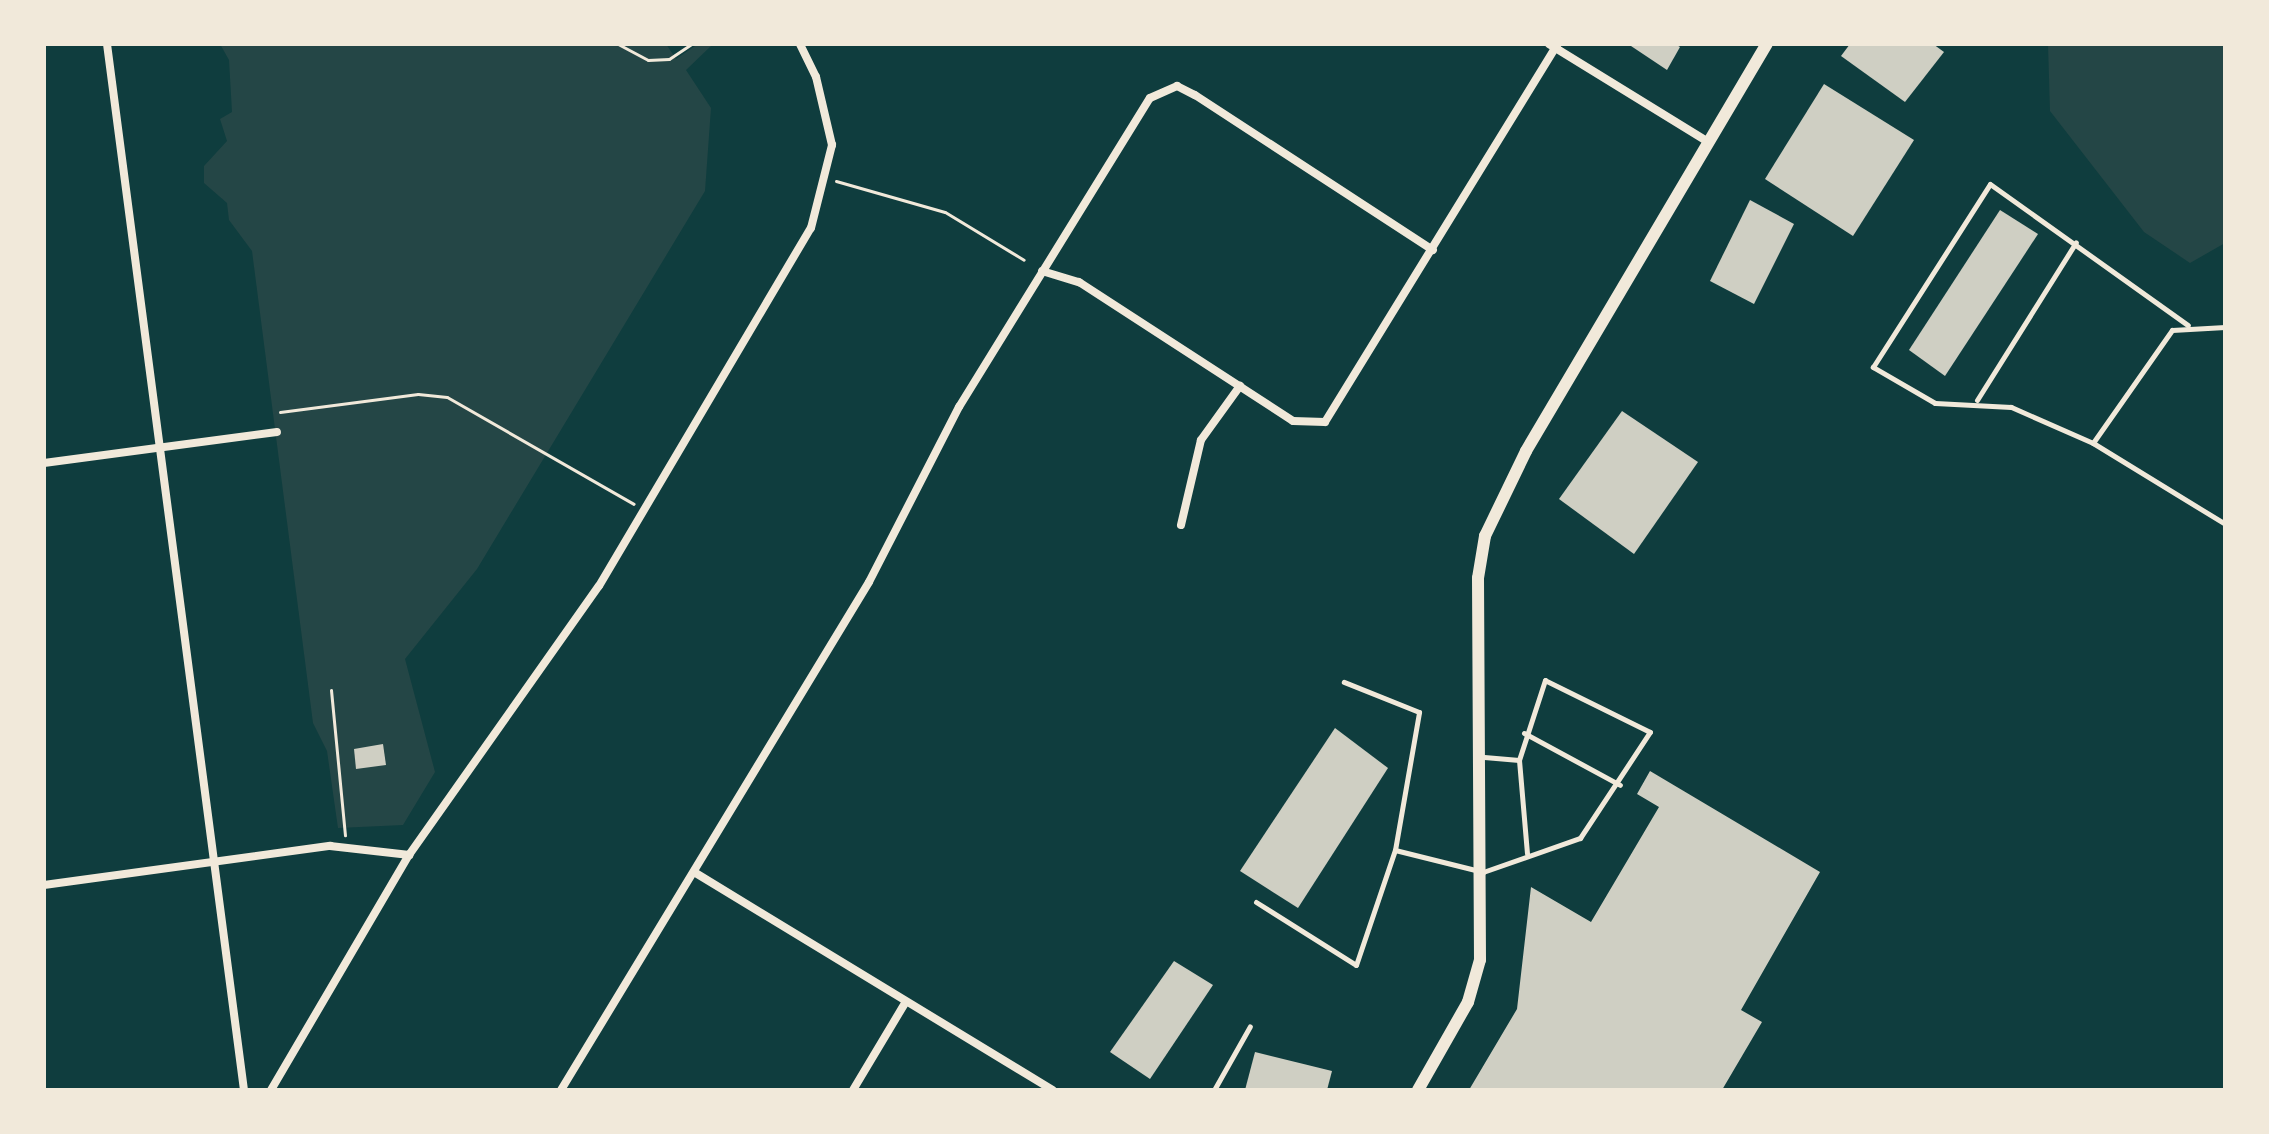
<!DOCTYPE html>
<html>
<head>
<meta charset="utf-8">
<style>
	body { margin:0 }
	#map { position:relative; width:2269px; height:1134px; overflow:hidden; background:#0f3d3e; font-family:Spectral,serif }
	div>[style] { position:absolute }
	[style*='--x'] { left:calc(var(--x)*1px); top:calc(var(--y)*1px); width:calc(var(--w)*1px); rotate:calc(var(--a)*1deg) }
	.green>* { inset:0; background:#244646 }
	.building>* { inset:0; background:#cfcfc3 }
	.path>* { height:3px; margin:-1.5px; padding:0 1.5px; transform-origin:1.5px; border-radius:1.5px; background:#f1e9da }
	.service>* { height:5px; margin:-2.5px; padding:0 2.5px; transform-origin:2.5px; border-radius:2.5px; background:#f1e9da }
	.minor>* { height:8px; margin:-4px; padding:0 4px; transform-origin:4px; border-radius:4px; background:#f1e9da }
	.tertiary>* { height:12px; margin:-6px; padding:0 6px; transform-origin:6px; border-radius:6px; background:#f1e9da }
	span { translate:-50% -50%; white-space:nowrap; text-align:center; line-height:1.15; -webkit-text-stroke:8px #f1e9da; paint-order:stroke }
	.frame { position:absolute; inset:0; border:46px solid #f1e9da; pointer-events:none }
</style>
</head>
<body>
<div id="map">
	<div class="green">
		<div style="clip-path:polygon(220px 44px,666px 44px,676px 59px,698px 44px,711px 46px,686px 70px,711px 108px,705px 191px,477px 569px,405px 659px,435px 772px,403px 825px,338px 828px,327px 751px,313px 723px,252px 251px,229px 220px,227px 203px,204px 183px,204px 166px,227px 141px,220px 119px,232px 112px,229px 60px)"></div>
		<div style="clip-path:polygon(2048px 44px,2225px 44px,2225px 243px,2190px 263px,2144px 232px,2050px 111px)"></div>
	</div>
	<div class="building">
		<div style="clip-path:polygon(1628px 44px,1675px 44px,1680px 47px,1667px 70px)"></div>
		<div style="clip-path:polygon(1850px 44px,1933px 44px,1944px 52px,1905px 102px,1841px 56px)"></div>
		<div style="clip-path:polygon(1824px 84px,1914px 140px,1853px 236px,1765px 179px)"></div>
		<div style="clip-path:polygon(1750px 200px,1794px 224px,1754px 304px,1710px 281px)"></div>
		<div style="clip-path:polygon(2000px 210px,2038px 234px,1945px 376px,1909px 350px)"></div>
		<div style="clip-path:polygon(1622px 411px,1698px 462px,1634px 554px,1559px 499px)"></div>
		<div style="clip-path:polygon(1335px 728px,1388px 768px,1298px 908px,1240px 871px)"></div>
		<div style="clip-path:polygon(383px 744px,386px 765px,356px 769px,354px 749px)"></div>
		<div style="clip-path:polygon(1650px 771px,1820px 872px,1741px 1010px,1762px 1022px,1722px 1090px,1469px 1090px,1517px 1009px,1531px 887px,1591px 922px,1659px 807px,1637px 794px)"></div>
		<div style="clip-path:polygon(1174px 961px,1213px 985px,1150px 1079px,1110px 1052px)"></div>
		<div style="clip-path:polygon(1255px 1052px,1332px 1071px,1327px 1090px,1245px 1090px)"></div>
	</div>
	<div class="path">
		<div style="--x:618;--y:44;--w:34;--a:28"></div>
		<div style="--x:648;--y:60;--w:21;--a:-3"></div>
		<div style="--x:669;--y:59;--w:27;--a:-34"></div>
		<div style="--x:836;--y:181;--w:113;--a:15.9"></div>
		<div style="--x:945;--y:212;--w:92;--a:31.3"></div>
		<div style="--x:280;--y:412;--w:139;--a:-7.4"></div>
		<div style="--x:418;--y:394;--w:29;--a:6"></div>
		<div style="--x:447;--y:397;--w:215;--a:29.8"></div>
		<div style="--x:331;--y:690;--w:146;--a:84.5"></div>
	</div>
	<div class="service">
		<div style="--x:2225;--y:327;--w:53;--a:176.8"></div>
		<div style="--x:2172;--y:330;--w:138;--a:125"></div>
		<div style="--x:2093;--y:443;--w:155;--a:31.5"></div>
		<div style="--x:1977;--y:400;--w:186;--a:-57.9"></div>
		<div style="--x:2093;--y:443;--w:90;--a:-156.3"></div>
		<div style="--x:2011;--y:407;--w:76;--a:-177"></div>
		<div style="--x:1935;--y:403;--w:72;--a:-149.9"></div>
		<div style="--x:1873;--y:367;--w:217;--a:-57.4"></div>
		<div style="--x:1990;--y:184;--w:243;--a:35.5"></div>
		<div style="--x:1524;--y:733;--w:109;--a:28.4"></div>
		<div style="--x:1519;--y:760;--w:94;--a:85.1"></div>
		<div style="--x:1395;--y:850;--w:91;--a:14"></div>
		<div style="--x:1483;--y:872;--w:103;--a:-19.3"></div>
		<div style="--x:1580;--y:838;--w:127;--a:-56.6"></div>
		<div style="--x:1650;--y:732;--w:117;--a:-153.7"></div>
		<div style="--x:1545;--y:680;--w:84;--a:108"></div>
		<div style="--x:1519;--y:760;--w:38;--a:-175"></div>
		<div style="--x:1256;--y:902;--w:118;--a:32.2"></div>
		<div style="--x:1356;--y:965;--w:121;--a:-71.3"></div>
		<div style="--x:1395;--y:850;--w:140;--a:-80.1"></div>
		<div style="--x:1419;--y:712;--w:81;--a:-158.2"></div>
		<div style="--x:1214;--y:1090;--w:73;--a:-60.6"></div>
	</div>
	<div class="minor">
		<div style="--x:107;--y:44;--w:1055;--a:82.54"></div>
		<div style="--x:1549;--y:44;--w:187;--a:31.6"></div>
		<div style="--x:1042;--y:271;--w:39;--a:17"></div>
		<div style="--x:1079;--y:282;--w:255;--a:33"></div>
		<div style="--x:1293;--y:421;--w:32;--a:2"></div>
		<div style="--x:1325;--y:422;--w:444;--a:-58.4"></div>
		<div style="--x:44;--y:463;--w:235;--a:-7.6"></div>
		<div style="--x:1181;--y:525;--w:87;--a:-76.8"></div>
		<div style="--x:1201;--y:440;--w:67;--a:-54.2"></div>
		<div style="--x:694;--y:872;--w:420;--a:31.3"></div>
		<div style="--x:44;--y:885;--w:289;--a:-7.8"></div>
		<div style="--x:330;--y:846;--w:80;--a:6.5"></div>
		<div style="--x:271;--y:1090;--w:273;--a:-59.6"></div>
		<div style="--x:409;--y:855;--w:329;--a:-54.8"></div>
		<div style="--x:599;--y:586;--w:416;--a:-59.4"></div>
		<div style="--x:811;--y:228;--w:86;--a:-75.8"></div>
		<div style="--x:832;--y:145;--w:70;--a:-103.2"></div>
		<div style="--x:816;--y:77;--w:37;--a:-116"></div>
		<div style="--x:561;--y:1090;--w:594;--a:-58.77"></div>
		<div style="--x:869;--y:582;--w:197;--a:-62.8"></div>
		<div style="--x:959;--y:407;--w:363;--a:-58.3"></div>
		<div style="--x:1150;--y:98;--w:30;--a:-24"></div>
		<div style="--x:1177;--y:86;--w:20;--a:27"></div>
		<div style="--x:1195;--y:95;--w:284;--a:33.1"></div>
		<div style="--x:853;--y:1090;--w:101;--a:-59.1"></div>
	</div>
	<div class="tertiary">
		<div style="--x:1418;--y:1090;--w:101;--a:-60.4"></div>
		<div style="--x:1468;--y:1002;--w:44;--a:-74.1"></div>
		<div style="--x:1480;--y:960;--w:382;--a:-90.3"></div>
		<div style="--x:1478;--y:578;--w:43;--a:-80.5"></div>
		<div style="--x:1485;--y:536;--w:94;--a:-64.2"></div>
		<div style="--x:1526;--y:451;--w:473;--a:-59.4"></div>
	</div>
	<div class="frame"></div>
</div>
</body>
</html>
